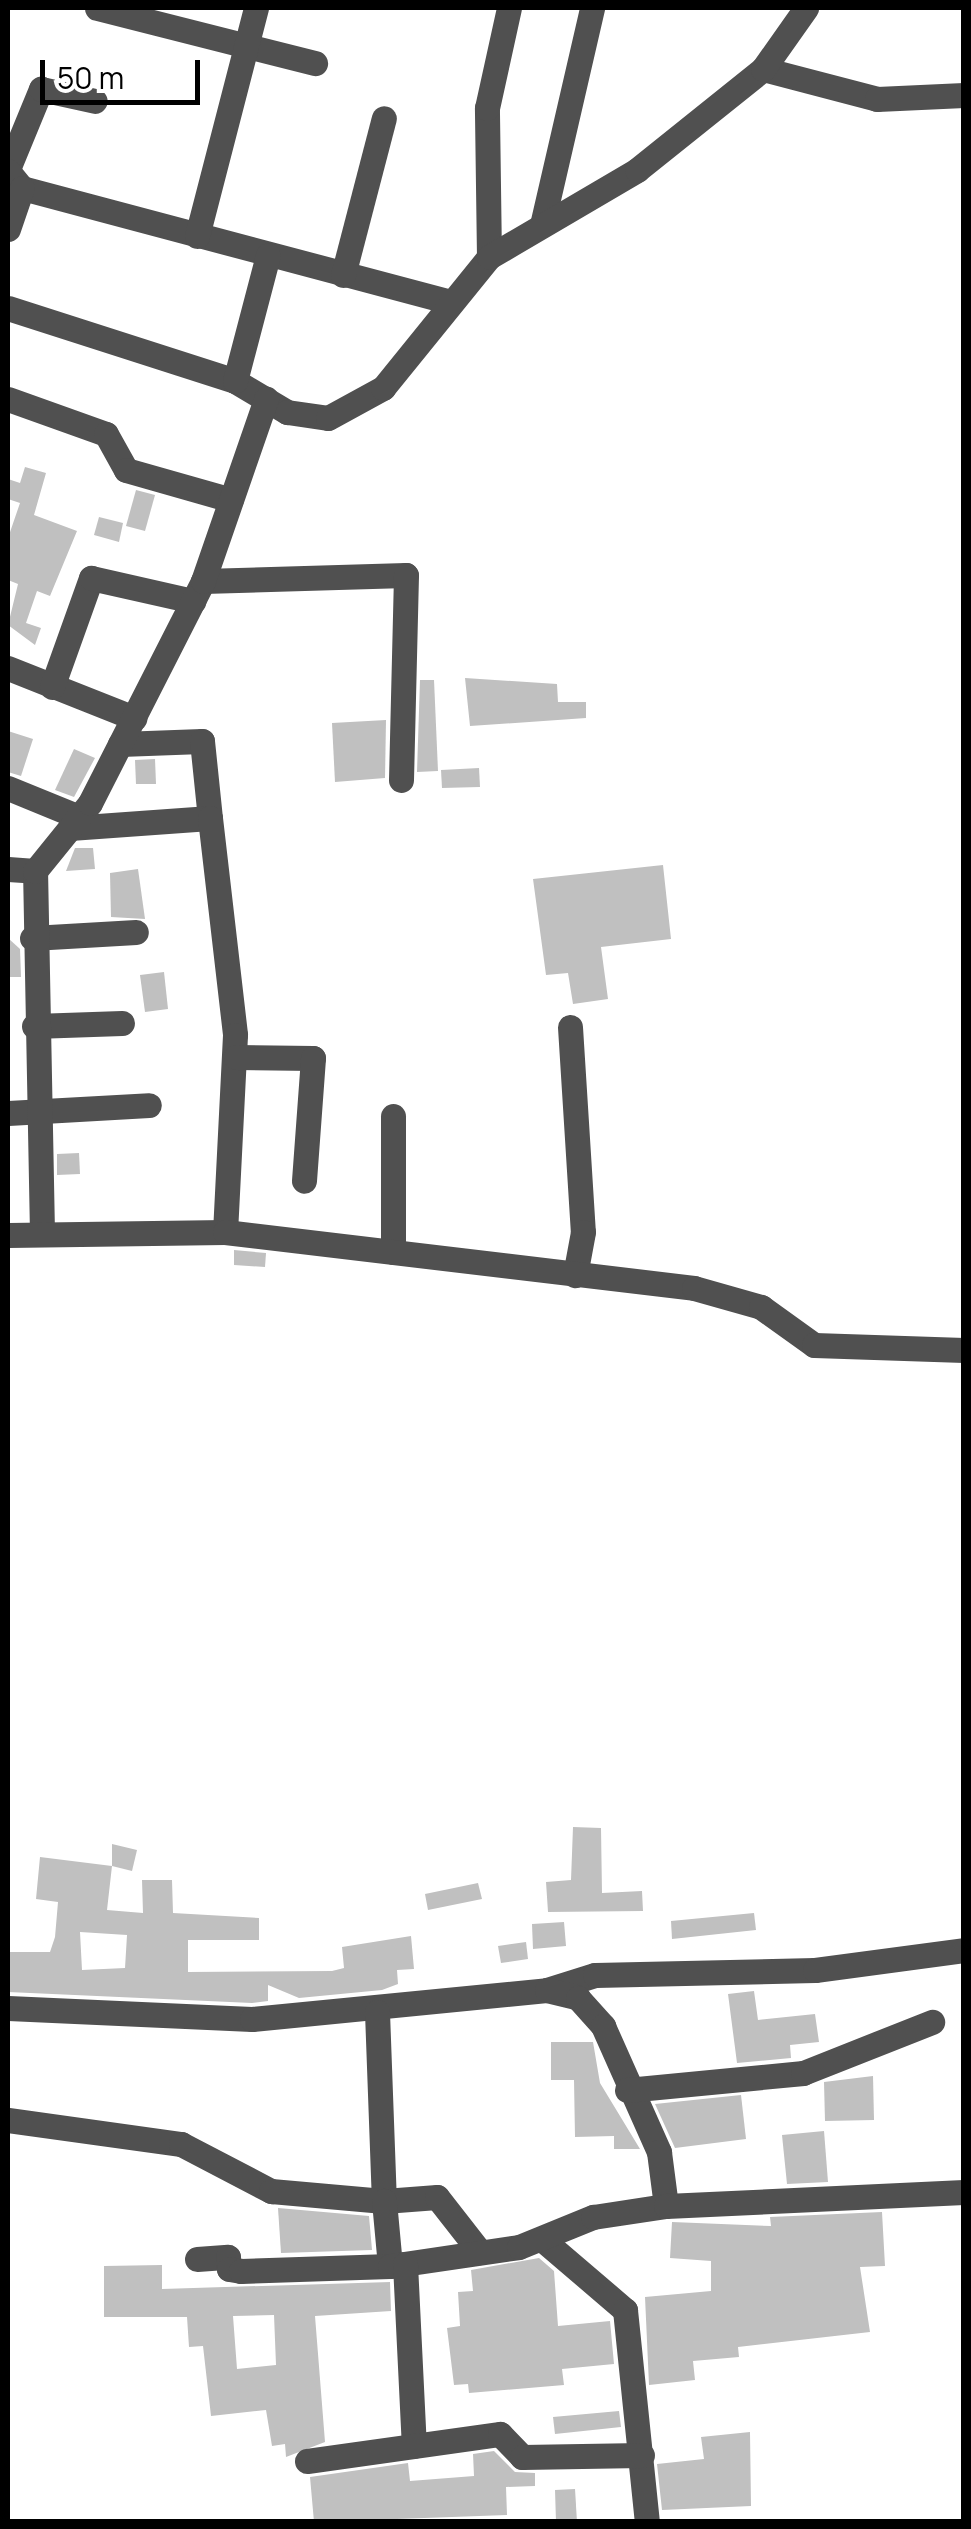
<!DOCTYPE html>
<html>
<head>
<meta charset="utf-8">
<style>
	body { margin:0 }
	#map { position:relative; width:971px; height:2529px; overflow:hidden; background:#fff; font-family:Manrope,sans-serif }
	div>[style] { position:absolute }
	[style*='--x'] { left:calc(var(--x)*1px); top:calc(var(--y)*1px); width:calc(var(--w)*1px); rotate:calc(var(--a)*1deg) }
	.building>* { inset:0; background:#c0c0c0 }
	.minor>* { height:25px; margin:-12.5px; padding:0 12.5px; transform-origin:12.5px; border-radius:12.5px; background:#505050 }
	span { translate:-50% -50%; white-space:nowrap; text-align:center; line-height:1.15; -webkit-text-stroke:8px #fff; paint-order:stroke }
	.frame { position:absolute; inset:0; border:10px solid #000; pointer-events:none }
	.scale { position:absolute; left:40px; top:60px; width:160px; height:45px; box-sizing:border-box; border:5px solid #000; border-top:0; padding-left:12px; font-size:30px; line-height:35px; white-space:nowrap; color:#000; -webkit-text-stroke:8px #fff; paint-order:stroke }
</style>
</head>
<body>
<div id="map">
	<div class="building">
		<div style="clip-path:polygon(25px 467px,46px 473px,34px 515px,77px 531px,50px 596px,37px 591px,26px 623px,41px 628px,35px 645px,8px 625px,18px 584px,8px 580px,8px 538px,20px 503px,8px 499px,8px 479px,20px 483px)"></div>
		<div style="clip-path:polygon(136px 490px,155px 495px,145px 531px,126px 526px)"></div>
		<div style="clip-path:polygon(99px 517px,123px 523px,119px 542px,94px 535px)"></div>
		<div style="clip-path:polygon(465px 678px,557px 684px,558px 702px,586px 702px,586px 718px,470px 726px)"></div>
		<div style="clip-path:polygon(420px 680px,434px 680px,438px 771px,417px 772px)"></div>
		<div style="clip-path:polygon(386px 720px,385px 778px,335px 782px,332px 723px)"></div>
		<div style="clip-path:polygon(8px 731px,33px 739px,21px 776px,8px 772px)"></div>
		<div style="clip-path:polygon(74px 749px,95px 758px,74px 797px,55px 790px)"></div>
		<div style="clip-path:polygon(155px 759px,156px 784px,136px 784px,135px 760px)"></div>
		<div style="clip-path:polygon(479px 768px,480px 787px,442px 788px,441px 770px)"></div>
		<div style="clip-path:polygon(75px 848px,93px 848px,95px 869px,66px 871px)"></div>
		<div style="clip-path:polygon(663px 865px,671px 939px,601px 947px,608px 999px,573px 1004px,568px 973px,546px 975px,533px 879px)"></div>
		<div style="clip-path:polygon(138px 869px,145px 919px,111px 917px,110px 873px)"></div>
		<div style="clip-path:polygon(8px 938px,20px 949px,21px 977px,8px 977px)"></div>
		<div style="clip-path:polygon(164px 972px,168px 1009px,145px 1012px,140px 975px)"></div>
		<div style="clip-path:polygon(79px 1153px,80px 1174px,57px 1175px,57px 1154px)"></div>
		<div style="clip-path:polygon(234px 1250px,266px 1253px,265px 1267px,234px 1265px)"></div>
		<div style="clip-path:polygon(573px 1827px,601px 1828px,602px 1893px,642px 1891px,643px 1911px,548px 1912px,546px 1882px,571px 1880px)"></div>
		<div style="clip-path:polygon(112px 1844px,137px 1850px,132px 1871px,112px 1866px)"></div>
		<div style="clip-path:polygon(evenodd,40px 1857px,112px 1866px,107px 1910px,143px 1913px,142px 1880px,172px 1880px,173px 1913px,259px 1918px,259px 1940px,188px 1940px,188px 1972px,332px 1971px,344px 1968px,342px 1947px,411px 1936px,414px 1969px,397px 1970px,398px 1984px,382px 1990px,299px 1998px,268px 1985px,268px 2001px,252px 2003px,8px 1992px,8px 1952px,50px 1952px,55px 1937px,58px 1902px,36px 1899px,40px 1857px,80px 1932px,127px 1935px,125px 1968px,82px 1970px,80px 1932px)"></div>
		<div style="clip-path:polygon(478px 1883px,482px 1899px,428px 1910px,425px 1894px)"></div>
		<div style="clip-path:polygon(754px 1913px,756px 1930px,672px 1939px,671px 1921px)"></div>
		<div style="clip-path:polygon(564px 1922px,566px 1946px,533px 1949px,532px 1924px)"></div>
		<div style="clip-path:polygon(526px 1942px,528px 1959px,501px 1963px,498px 1946px)"></div>
		<div style="clip-path:polygon(754px 1991px,758px 2020px,815px 2014px,819px 2042px,790px 2045px,791px 2058px,737px 2063px,728px 1994px)"></div>
		<div style="clip-path:polygon(551px 2042px,593px 2042px,600px 2083px,640px 2149px,614px 2149px,614px 2136px,575px 2137px,574px 2080px,551px 2080px)"></div>
		<div style="clip-path:polygon(873px 2076px,874px 2120px,825px 2121px,824px 2082px)"></div>
		<div style="clip-path:polygon(741px 2095px,746px 2139px,675px 2148px,655px 2104px)"></div>
		<div style="clip-path:polygon(824px 2131px,828px 2182px,787px 2184px,782px 2135px)"></div>
		<div style="clip-path:polygon(278px 2208px,369px 2216px,372px 2250px,281px 2253px)"></div>
		<div style="clip-path:polygon(882px 2212px,885px 2266px,860px 2267px,870px 2332px,738px 2347px,739px 2357px,693px 2361px,695px 2380px,649px 2385px,645px 2297px,711px 2291px,711px 2261px,670px 2258px,672px 2222px,771px 2226px,770px 2217px)"></div>
		<div style="clip-path:polygon(539px 2258px,554px 2271px,558px 2326px,610px 2321px,614px 2364px,562px 2369px,564px 2385px,469px 2393px,468px 2384px,454px 2385px,447px 2328px,460px 2326px,458px 2292px,473px 2291px,471px 2270px)"></div>
		<div style="clip-path:polygon(evenodd,162px 2265px,162px 2289px,390px 2282px,391px 2311px,315px 2316px,325px 2442px,286px 2457px,285px 2444px,272px 2446px,266px 2410px,211px 2416px,203px 2346px,189px 2347px,187px 2317px,104px 2317px,104px 2266px,162px 2265px,274px 2315px,276px 2365px,237px 2369px,233px 2316px,274px 2315px)"></div>
		<div style="clip-path:polygon(619px 2411px,621px 2427px,555px 2434px,553px 2417px)"></div>
		<div style="clip-path:polygon(750px 2432px,751px 2506px,662px 2510px,657px 2464px,704px 2459px,701px 2437px)"></div>
		<div style="clip-path:polygon(494px 2451px,515px 2472px,535px 2473px,535px 2486px,506px 2487px,507px 2515px,314px 2522px,310px 2477px,408px 2463px,410px 2481px,474px 2476px,473px 2454px)"></div>
		<div style="clip-path:polygon(575px 2489px,577px 2522px,556px 2522px,555px 2490px)"></div>
	</div>
	<div class="minor">
		<div style="--x:97;--y:8;--w:225;--a:14.2"></div>
		<div style="--x:763;--y:69;--w:118;--a:14.7"></div>
		<div style="--x:877;--y:99;--w:87;--a:-2.6"></div>
		<div style="--x:8;--y:169;--w:87;--a:-67.6"></div>
		<div style="--x:41;--y:89;--w:55;--a:12.5"></div>
		<div style="--x:8;--y:171;--w:22;--a:51"></div>
		<div style="--x:22;--y:188;--w:444;--a:14.9"></div>
		<div style="--x:542;--y:225;--w:223;--a:-77"></div>
		<div style="--x:8;--y:229;--w:43;--a:-71.1"></div>
		<div style="--x:197;--y:236;--w:236;--a:-75.5"></div>
		<div style="--x:489;--y:257;--w:149;--a:-90.8"></div>
		<div style="--x:487;--y:108;--w:102;--a:-77.6"></div>
		<div style="--x:343;--y:275;--w:162;--a:-75.4"></div>
		<div style="--x:8;--y:308;--w:238;--a:17.8"></div>
		<div style="--x:235;--y:381;--w:61;--a:30.8"></div>
		<div style="--x:287;--y:412;--w:41;--a:8.3"></div>
		<div style="--x:328;--y:418;--w:63;--a:-28.6"></div>
		<div style="--x:383;--y:388;--w:169;--a:-51"></div>
		<div style="--x:489;--y:257;--w:172;--a:-30.4"></div>
		<div style="--x:637;--y:170;--w:161;--a:-38.7"></div>
		<div style="--x:763;--y:69;--w:75;--a:-54.8"></div>
		<div style="--x:235;--y:381;--w:130;--a:-75.3"></div>
		<div style="--x:8;--y:399;--w:104;--a:19.7"></div>
		<div style="--x:106;--y:434;--w:41;--a:60.9"></div>
		<div style="--x:126;--y:470;--w:109;--a:15.9"></div>
		<div style="--x:203;--y:581;--w:203;--a:-1.7"></div>
		<div style="--x:406;--y:575;--w:205;--a:91.4"></div>
		<div style="--x:8;--y:668;--w:136;--a:21.6"></div>
		<div style="--x:52;--y:687;--w:116;--a:-70.3"></div>
		<div style="--x:91;--y:578;--w:105;--a:12.7"></div>
		<div style="--x:120;--y:744;--w:82;--a:-2.1"></div>
		<div style="--x:202;--y:741;--w:77;--a:84.1"></div>
		<div style="--x:8;--y:788;--w:77;--a:22.2"></div>
		<div style="--x:70;--y:828;--w:140;--a:-4.1"></div>
		<div style="--x:210;--y:818;--w:218;--a:83.4"></div>
		<div style="--x:235;--y:1035;--w:197;--a:92.9"></div>
		<div style="--x:8;--y:869;--w:27;--a:4"></div>
		<div style="--x:32;--y:938;--w:104;--a:-3.3"></div>
		<div style="--x:34;--y:1026;--w:88;--a:-2"></div>
		<div style="--x:570;--y:1027;--w:205;--a:86.4"></div>
		<div style="--x:583;--y:1232;--w:44;--a:100.5"></div>
		<div style="--x:236;--y:1057;--w:77;--a:0.7"></div>
		<div style="--x:313;--y:1058;--w:123;--a:94.2"></div>
		<div style="--x:8;--y:1113;--w:141;--a:-3.2"></div>
		<div style="--x:393;--y:1116;--w:136;--a:90"></div>
		<div style="--x:42;--y:1233;--w:362;--a:-91.1"></div>
		<div style="--x:35;--y:871;--w:87;--a:-51"></div>
		<div style="--x:90;--y:803;--w:249;--a:-63"></div>
		<div style="--x:203;--y:581;--w:193;--a:-70.9"></div>
		<div style="--x:8;--y:1235;--w:217;--a:-0.8"></div>
		<div style="--x:225;--y:1232;--w:472;--a:6.8"></div>
		<div style="--x:694;--y:1288;--w:70;--a:15.8"></div>
		<div style="--x:761;--y:1307;--w:65;--a:35.6"></div>
		<div style="--x:814;--y:1345;--w:150;--a:1.9"></div>
		<div style="--x:547;--y:1990;--w:50;--a:-17.4"></div>
		<div style="--x:595;--y:1975;--w:220;--a:-1.3"></div>
		<div style="--x:815;--y:1970;--w:150;--a:-7.6"></div>
		<div style="--x:8;--y:2008;--w:244;--a:2.6"></div>
		<div style="--x:252;--y:2019;--w:296;--a:-5.6"></div>
		<div style="--x:547;--y:1990;--w:32;--a:14"></div>
		<div style="--x:578;--y:1998;--w:38;--a:48"></div>
		<div style="--x:603;--y:2026;--w:138;--a:66"></div>
		<div style="--x:659;--y:2152;--w:54;--a:82.6"></div>
		<div style="--x:377;--y:2012;--w:189;--a:87.9"></div>
		<div style="--x:384;--y:2201;--w:53;--a:-4.3"></div>
		<div style="--x:437;--y:2197;--w:70;--a:52"></div>
		<div style="--x:627;--y:2090;--w:177;--a:-5.5"></div>
		<div style="--x:803;--y:2073;--w:139;--a:-21.6"></div>
		<div style="--x:8;--y:2120;--w:175;--a:7.9"></div>
		<div style="--x:181;--y:2144;--w:102;--a:27.6"></div>
		<div style="--x:271;--y:2191;--w:113;--a:5.1"></div>
		<div style="--x:384;--y:2201;--w:65;--a:84.7"></div>
		<div style="--x:543;--y:2240;--w:108;--a:40.5"></div>
		<div style="--x:625;--y:2310;--w:213;--a:84.1"></div>
		<div style="--x:197;--y:2259;--w:31;--a:-4"></div>
		<div style="--x:228;--y:2257;--w:12;--a:85"></div>
		<div style="--x:229;--y:2269;--w:12;--a:9"></div>
		<div style="--x:241;--y:2271;--w:149;--a:-1.9"></div>
		<div style="--x:390;--y:2266;--w:130;--a:-8.4"></div>
		<div style="--x:519;--y:2247;--w:80;--a:-22.1"></div>
		<div style="--x:593;--y:2217;--w:74;--a:-8.6"></div>
		<div style="--x:666;--y:2206;--w:298;--a:-2.7"></div>
		<div style="--x:405;--y:2264;--w:182;--a:87.2"></div>
		<div style="--x:307;--y:2461;--w:195;--a:-8"></div>
		<div style="--x:500;--y:2434;--w:32;--a:46"></div>
		<div style="--x:522;--y:2457;--w:120;--a:-1"></div>
	</div>
	<div class="frame"></div>
	<div class="scale">50 m</div>
</div>
</body>
</html>
